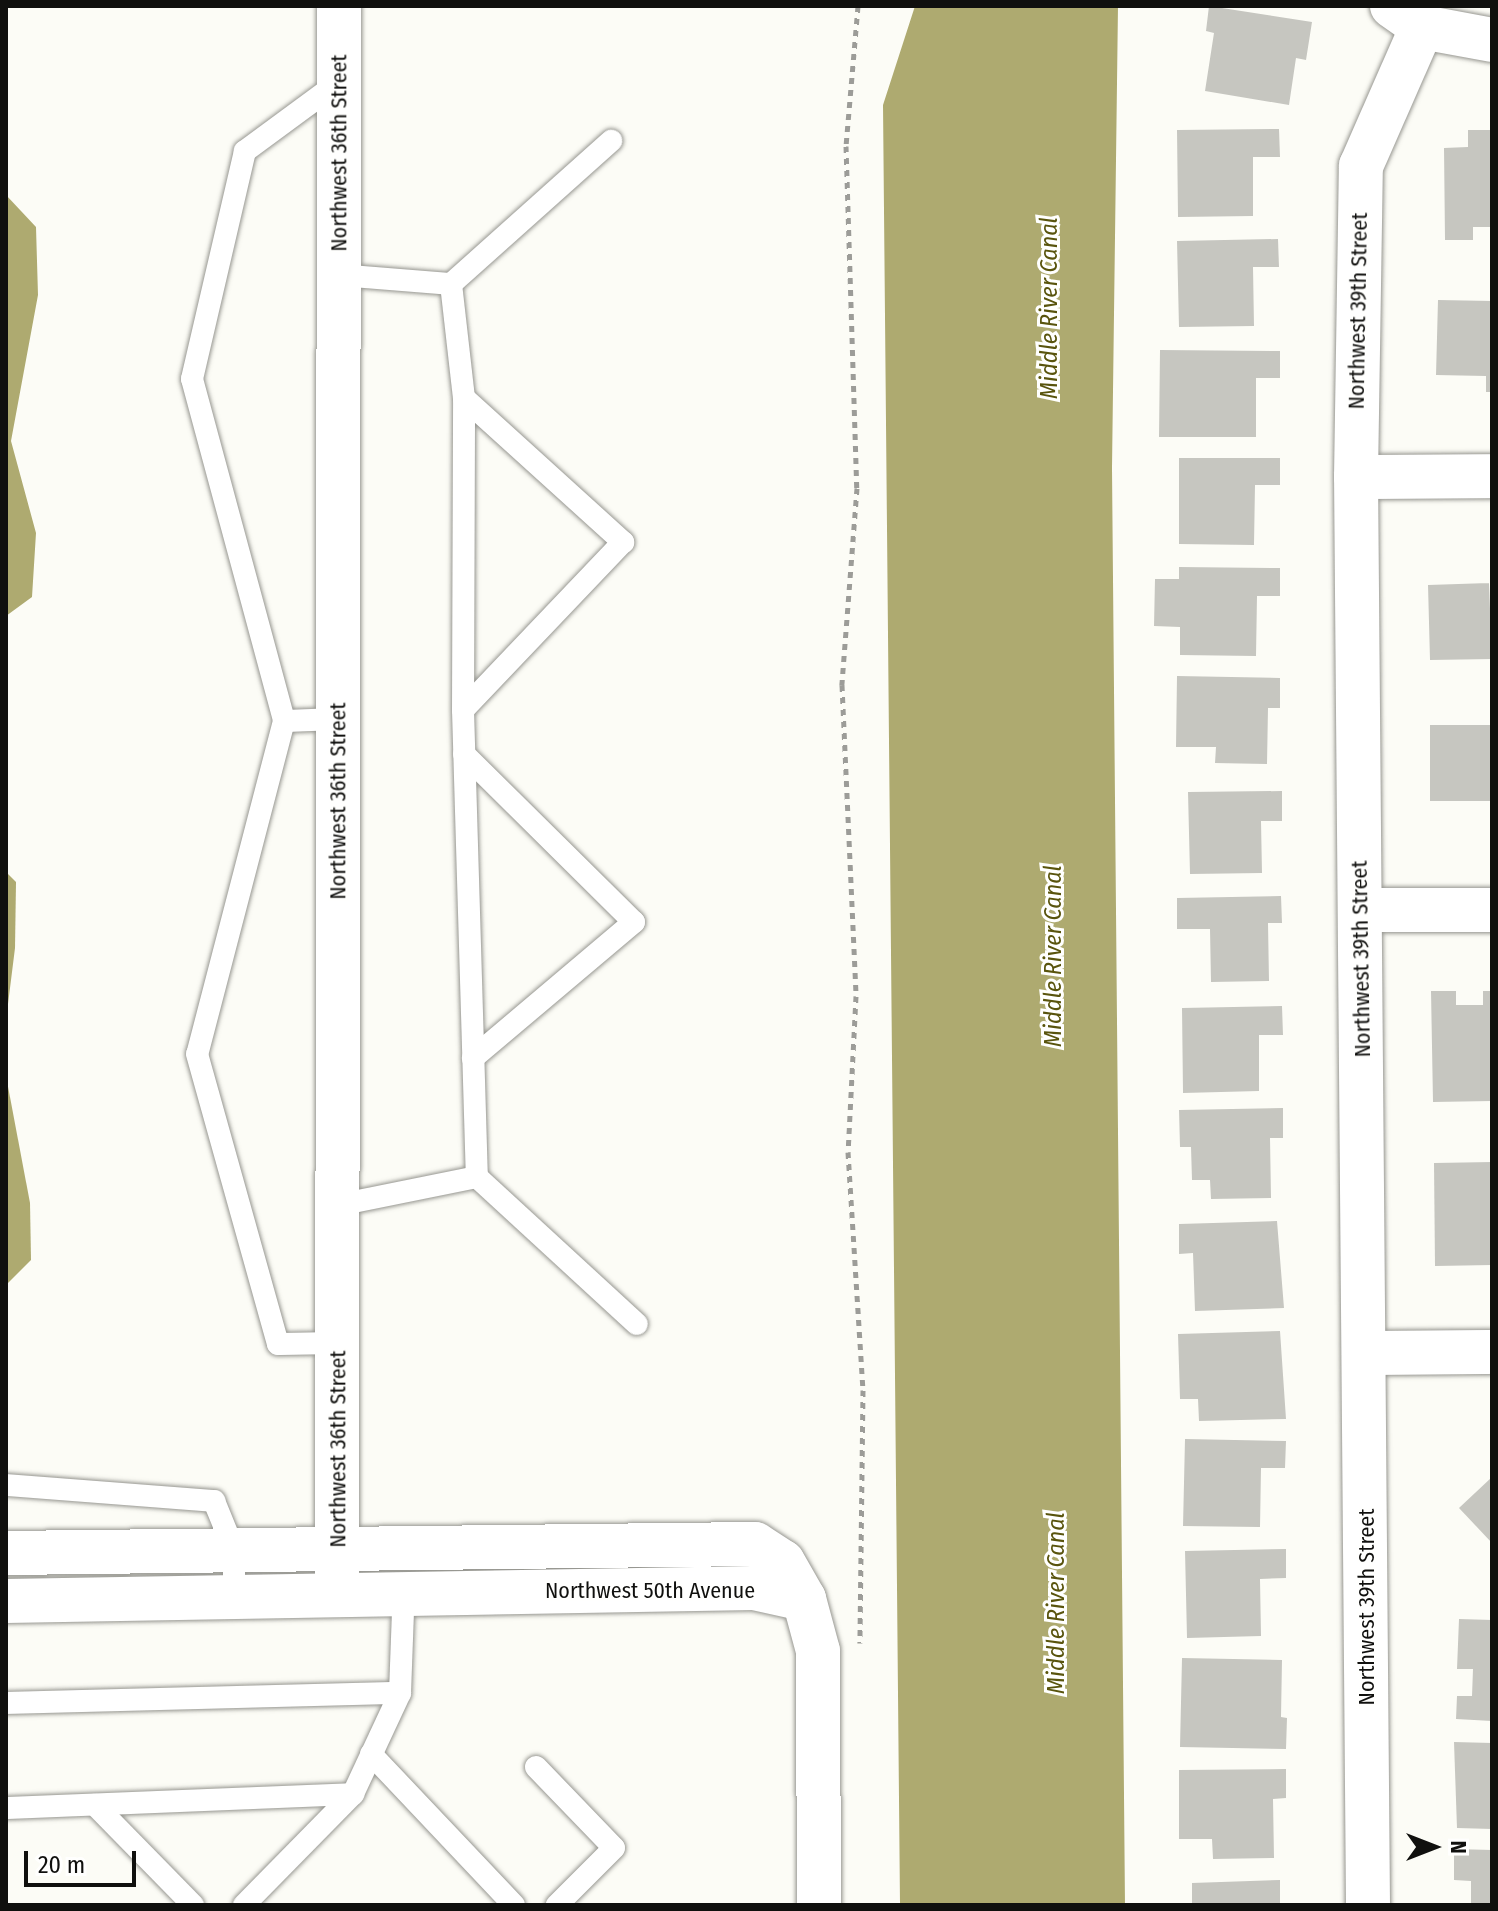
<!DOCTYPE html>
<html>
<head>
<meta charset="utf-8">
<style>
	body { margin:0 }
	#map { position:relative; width:1498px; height:1911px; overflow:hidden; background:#fcfcf6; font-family:"Fira Sans Condensed",sans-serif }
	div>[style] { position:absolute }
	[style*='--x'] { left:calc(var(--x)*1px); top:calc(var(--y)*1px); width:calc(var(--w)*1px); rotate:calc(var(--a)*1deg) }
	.water>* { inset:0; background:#aeaa70 }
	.building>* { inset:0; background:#c6c6c0 }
	.path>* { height:5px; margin-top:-2.5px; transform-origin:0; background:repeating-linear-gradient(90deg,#9c9c98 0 6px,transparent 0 12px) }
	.roads { filter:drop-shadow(0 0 2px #979791) drop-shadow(0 0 2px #979791) }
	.service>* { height:22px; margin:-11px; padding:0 11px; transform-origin:11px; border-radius:11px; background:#fff }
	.minor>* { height:44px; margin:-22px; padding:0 22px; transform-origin:22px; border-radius:22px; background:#fff }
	span { translate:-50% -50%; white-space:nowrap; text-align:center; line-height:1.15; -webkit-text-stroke:6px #fffffe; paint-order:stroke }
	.street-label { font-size:22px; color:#10100e }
	.water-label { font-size:24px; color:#59540d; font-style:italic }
	.frame { position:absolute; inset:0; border:8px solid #10100e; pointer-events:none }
	.north { position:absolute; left:1394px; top:1807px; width:80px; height:80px; -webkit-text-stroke:6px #fffffe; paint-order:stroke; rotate:90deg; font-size:22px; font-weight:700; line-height:32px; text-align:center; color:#10100e }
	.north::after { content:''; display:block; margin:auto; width:28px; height:36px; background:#10100e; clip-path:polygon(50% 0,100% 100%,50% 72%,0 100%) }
	.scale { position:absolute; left:24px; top:1851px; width:112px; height:36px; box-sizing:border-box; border:4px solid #10100e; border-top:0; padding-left:10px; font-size:24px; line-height:28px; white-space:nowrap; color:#10100e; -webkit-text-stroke:6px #fffffe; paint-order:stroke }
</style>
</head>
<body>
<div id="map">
	<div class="water">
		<div style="clip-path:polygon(915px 6px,1118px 6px,1112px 468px,1125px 1905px,900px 1905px,883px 105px)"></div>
		<div style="clip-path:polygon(6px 195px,36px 227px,38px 295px,11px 441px,36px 533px,32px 597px,6px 616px)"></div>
		<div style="clip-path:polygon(6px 872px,16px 882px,15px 948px,6px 1020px)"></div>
		<div style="clip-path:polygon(6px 1076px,30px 1203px,31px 1260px,6px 1285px)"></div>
	</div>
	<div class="building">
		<div style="clip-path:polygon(1209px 6px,1312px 22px,1306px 60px,1296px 58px,1289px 105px,1205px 91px,1214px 33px,1206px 31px)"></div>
		<div style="clip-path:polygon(1279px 129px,1280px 157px,1253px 157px,1253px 216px,1178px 217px,1177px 130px)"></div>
		<div style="clip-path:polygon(1468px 130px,1492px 130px,1492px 227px,1473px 227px,1473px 240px,1445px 240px,1444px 148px,1468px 147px)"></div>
		<div style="clip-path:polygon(1278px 239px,1279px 267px,1253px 267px,1254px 326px,1179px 327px,1177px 241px)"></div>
		<div style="clip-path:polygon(1438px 300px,1492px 301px,1492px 392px,1486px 392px,1486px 376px,1436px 375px)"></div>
		<div style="clip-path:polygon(1160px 350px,1280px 351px,1280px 378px,1256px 378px,1256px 437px,1159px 437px)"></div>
		<div style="clip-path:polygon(1179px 458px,1280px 458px,1280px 485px,1255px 485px,1254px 545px,1179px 544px)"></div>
		<div style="clip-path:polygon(1488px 558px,1492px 659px,1430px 660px,1428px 585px,1489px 583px)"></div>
		<div style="clip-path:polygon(1179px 567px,1280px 568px,1280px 596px,1257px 596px,1256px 656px,1180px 655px,1180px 627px,1154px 626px,1155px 579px,1179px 579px)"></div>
		<div style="clip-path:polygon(1177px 676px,1280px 678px,1280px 708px,1268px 708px,1267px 764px,1215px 763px,1216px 747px,1176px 747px)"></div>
		<div style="clip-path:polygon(1430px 725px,1492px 725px,1492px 801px,1430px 801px)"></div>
		<div style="clip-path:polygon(1282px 791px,1282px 821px,1261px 821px,1262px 873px,1190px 874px,1188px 792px)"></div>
		<div style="clip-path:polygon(1281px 896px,1282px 923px,1268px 923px,1269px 981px,1211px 982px,1210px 929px,1177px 929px,1177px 898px)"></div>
		<div style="clip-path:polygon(1431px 991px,1456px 991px,1456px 1005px,1483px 1005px,1483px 991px,1492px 991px,1492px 1101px,1433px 1102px)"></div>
		<div style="clip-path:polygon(1282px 1006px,1283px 1035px,1259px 1035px,1259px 1091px,1183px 1093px,1182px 1008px)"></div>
		<div style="clip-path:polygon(1283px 1108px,1283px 1138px,1270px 1138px,1271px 1198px,1211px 1199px,1210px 1180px,1192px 1180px,1191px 1147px,1180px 1147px,1179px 1110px)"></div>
		<div style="clip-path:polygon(1492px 1162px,1492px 1265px,1435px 1266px,1434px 1163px)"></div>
		<div style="clip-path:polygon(1277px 1221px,1284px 1308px,1195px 1311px,1193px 1253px,1179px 1254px,1179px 1224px)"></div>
		<div style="clip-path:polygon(1280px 1331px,1286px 1419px,1199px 1421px,1198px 1399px,1180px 1399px,1178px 1334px)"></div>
		<div style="clip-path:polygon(1185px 1439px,1286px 1441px,1285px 1468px,1261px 1468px,1260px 1527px,1183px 1526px)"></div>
		<div style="clip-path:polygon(1492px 1477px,1492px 1543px,1459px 1508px)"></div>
		<div style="clip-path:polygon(1286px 1549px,1286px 1578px,1260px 1579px,1261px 1636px,1187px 1638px,1185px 1551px)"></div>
		<div style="clip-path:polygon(1459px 1619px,1492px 1620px,1492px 1721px,1456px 1719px,1457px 1696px,1472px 1696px,1473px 1669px,1457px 1669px)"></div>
		<div style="clip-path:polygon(1182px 1658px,1282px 1660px,1281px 1717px,1287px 1718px,1286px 1749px,1180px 1747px)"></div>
		<div style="clip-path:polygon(1454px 1742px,1492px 1743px,1492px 1829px,1457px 1828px)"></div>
		<div style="clip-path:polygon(1286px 1769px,1286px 1798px,1273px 1799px,1274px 1858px,1213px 1859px,1212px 1839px,1179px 1839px,1179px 1770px)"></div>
		<div style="clip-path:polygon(1454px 1849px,1492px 1850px,1492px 1905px,1471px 1905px,1471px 1881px,1454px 1880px)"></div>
		<div style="clip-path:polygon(1280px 1880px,1280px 1905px,1192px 1905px,1192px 1883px)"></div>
	</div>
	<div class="path">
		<div style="--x:858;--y:6;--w:141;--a:94.9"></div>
		<div style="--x:846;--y:146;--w:342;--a:88.2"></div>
		<div style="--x:857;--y:488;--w:198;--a:94.4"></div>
		<div style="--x:842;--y:685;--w:311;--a:87.4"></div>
		<div style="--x:856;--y:996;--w:156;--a:92.9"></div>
		<div style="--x:848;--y:1152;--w:238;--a:86.4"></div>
		<div style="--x:863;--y:1390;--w:253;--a:90.7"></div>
	</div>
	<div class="roads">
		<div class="service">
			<div style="--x:339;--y:82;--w:117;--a:143.7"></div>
			<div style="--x:245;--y:151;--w:234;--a:103.1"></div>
			<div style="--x:192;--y:379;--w:354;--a:74.9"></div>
			<div style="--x:284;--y:721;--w:55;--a:-2.1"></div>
			<div style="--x:339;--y:275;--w:112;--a:4.6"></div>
			<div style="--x:451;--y:284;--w:215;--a:-41.8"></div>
			<div style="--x:451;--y:284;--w:115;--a:83.5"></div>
			<div style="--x:464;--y:398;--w:215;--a:42.2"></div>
			<div style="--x:623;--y:542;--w:232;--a:133.6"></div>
			<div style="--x:463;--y:710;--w:467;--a:88.3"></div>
			<div style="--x:477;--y:1177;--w:217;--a:42.6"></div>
			<div style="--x:463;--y:710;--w:312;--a:-89.8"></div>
			<div style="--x:284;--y:721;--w:344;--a:104.6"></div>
			<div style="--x:197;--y:1054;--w:301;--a:74.4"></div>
			<div style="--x:278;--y:1344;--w:60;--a:-1"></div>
			<div style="--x:464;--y:754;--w:239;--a:44.7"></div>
			<div style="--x:634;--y:922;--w:211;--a:139.8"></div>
			<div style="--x:338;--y:1205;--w:142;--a:-11.4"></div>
			<div style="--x:6;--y:1485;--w:209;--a:4.4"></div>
			<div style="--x:214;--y:1501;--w:53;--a:67.8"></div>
			<div style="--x:234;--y:1550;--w:47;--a:90"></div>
			<div style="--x:6;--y:1703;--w:394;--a:-1.5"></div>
			<div style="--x:400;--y:1693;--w:107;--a:-87.9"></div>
			<div style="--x:371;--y:1754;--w:208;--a:46.6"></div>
			<div style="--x:536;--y:1767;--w:112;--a:46.1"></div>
			<div style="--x:614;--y:1848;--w:81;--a:135"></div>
			<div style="--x:95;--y:1805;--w:140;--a:45.6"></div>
			<div style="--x:6;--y:1808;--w:347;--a:-2.3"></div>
			<div style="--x:353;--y:1794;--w:111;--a:-65"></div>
			<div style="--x:244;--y:1905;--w:156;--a:-45.5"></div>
		</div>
		<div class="minor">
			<div style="--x:1392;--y:6;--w:37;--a:35"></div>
			<div style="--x:1422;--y:27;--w:71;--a:10.5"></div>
			<div style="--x:1356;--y:477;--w:136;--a:-0.4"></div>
			<div style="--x:1360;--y:910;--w:132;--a:0"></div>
			<div style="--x:1366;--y:1353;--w:126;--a:-0.5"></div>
			<div style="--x:6;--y:1553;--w:749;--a:-0.69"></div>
			<div style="--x:755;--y:1544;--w:33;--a:33"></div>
			<div style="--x:783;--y:1562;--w:43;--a:60.4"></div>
			<div style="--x:804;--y:1599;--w:54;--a:74.9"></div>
			<div style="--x:818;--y:1651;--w:254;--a:89.8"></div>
			<div style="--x:337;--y:1595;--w:1589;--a:-89.93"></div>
			<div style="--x:6;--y:1601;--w:748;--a:-1"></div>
			<div style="--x:754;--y:1588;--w:51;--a:12.4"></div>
			<div style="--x:1368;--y:1905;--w:1428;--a:-90.48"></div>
			<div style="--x:1356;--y:477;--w:311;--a:-89.1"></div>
			<div style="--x:1361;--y:166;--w:152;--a:-66.3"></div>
		</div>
	</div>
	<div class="street-label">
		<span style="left:339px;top:153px;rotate:-90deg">Northwest 36th Street</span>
		<span style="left:1358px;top:311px;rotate:-89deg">Northwest 39th Street</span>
		<span style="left:338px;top:801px;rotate:-90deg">Northwest 36th Street</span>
		<span style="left:1361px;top:959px;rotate:-91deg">Northwest 39th Street</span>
		<span style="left:338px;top:1449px;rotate:-90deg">Northwest 36th Street</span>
		<span style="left:650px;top:1591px">Northwest 50th Avenue</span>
		<span style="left:1367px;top:1607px;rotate:-90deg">Northwest 39th Street</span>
	</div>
	<div class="water-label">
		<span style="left:1050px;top:308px;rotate:-90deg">Middle River Canal</span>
		<span style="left:1054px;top:956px;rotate:-90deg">Middle River Canal</span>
		<span style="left:1057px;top:1603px;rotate:-90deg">Middle River Canal</span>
	</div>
	<div class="frame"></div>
	<div class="north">N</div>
	<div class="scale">20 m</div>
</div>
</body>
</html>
